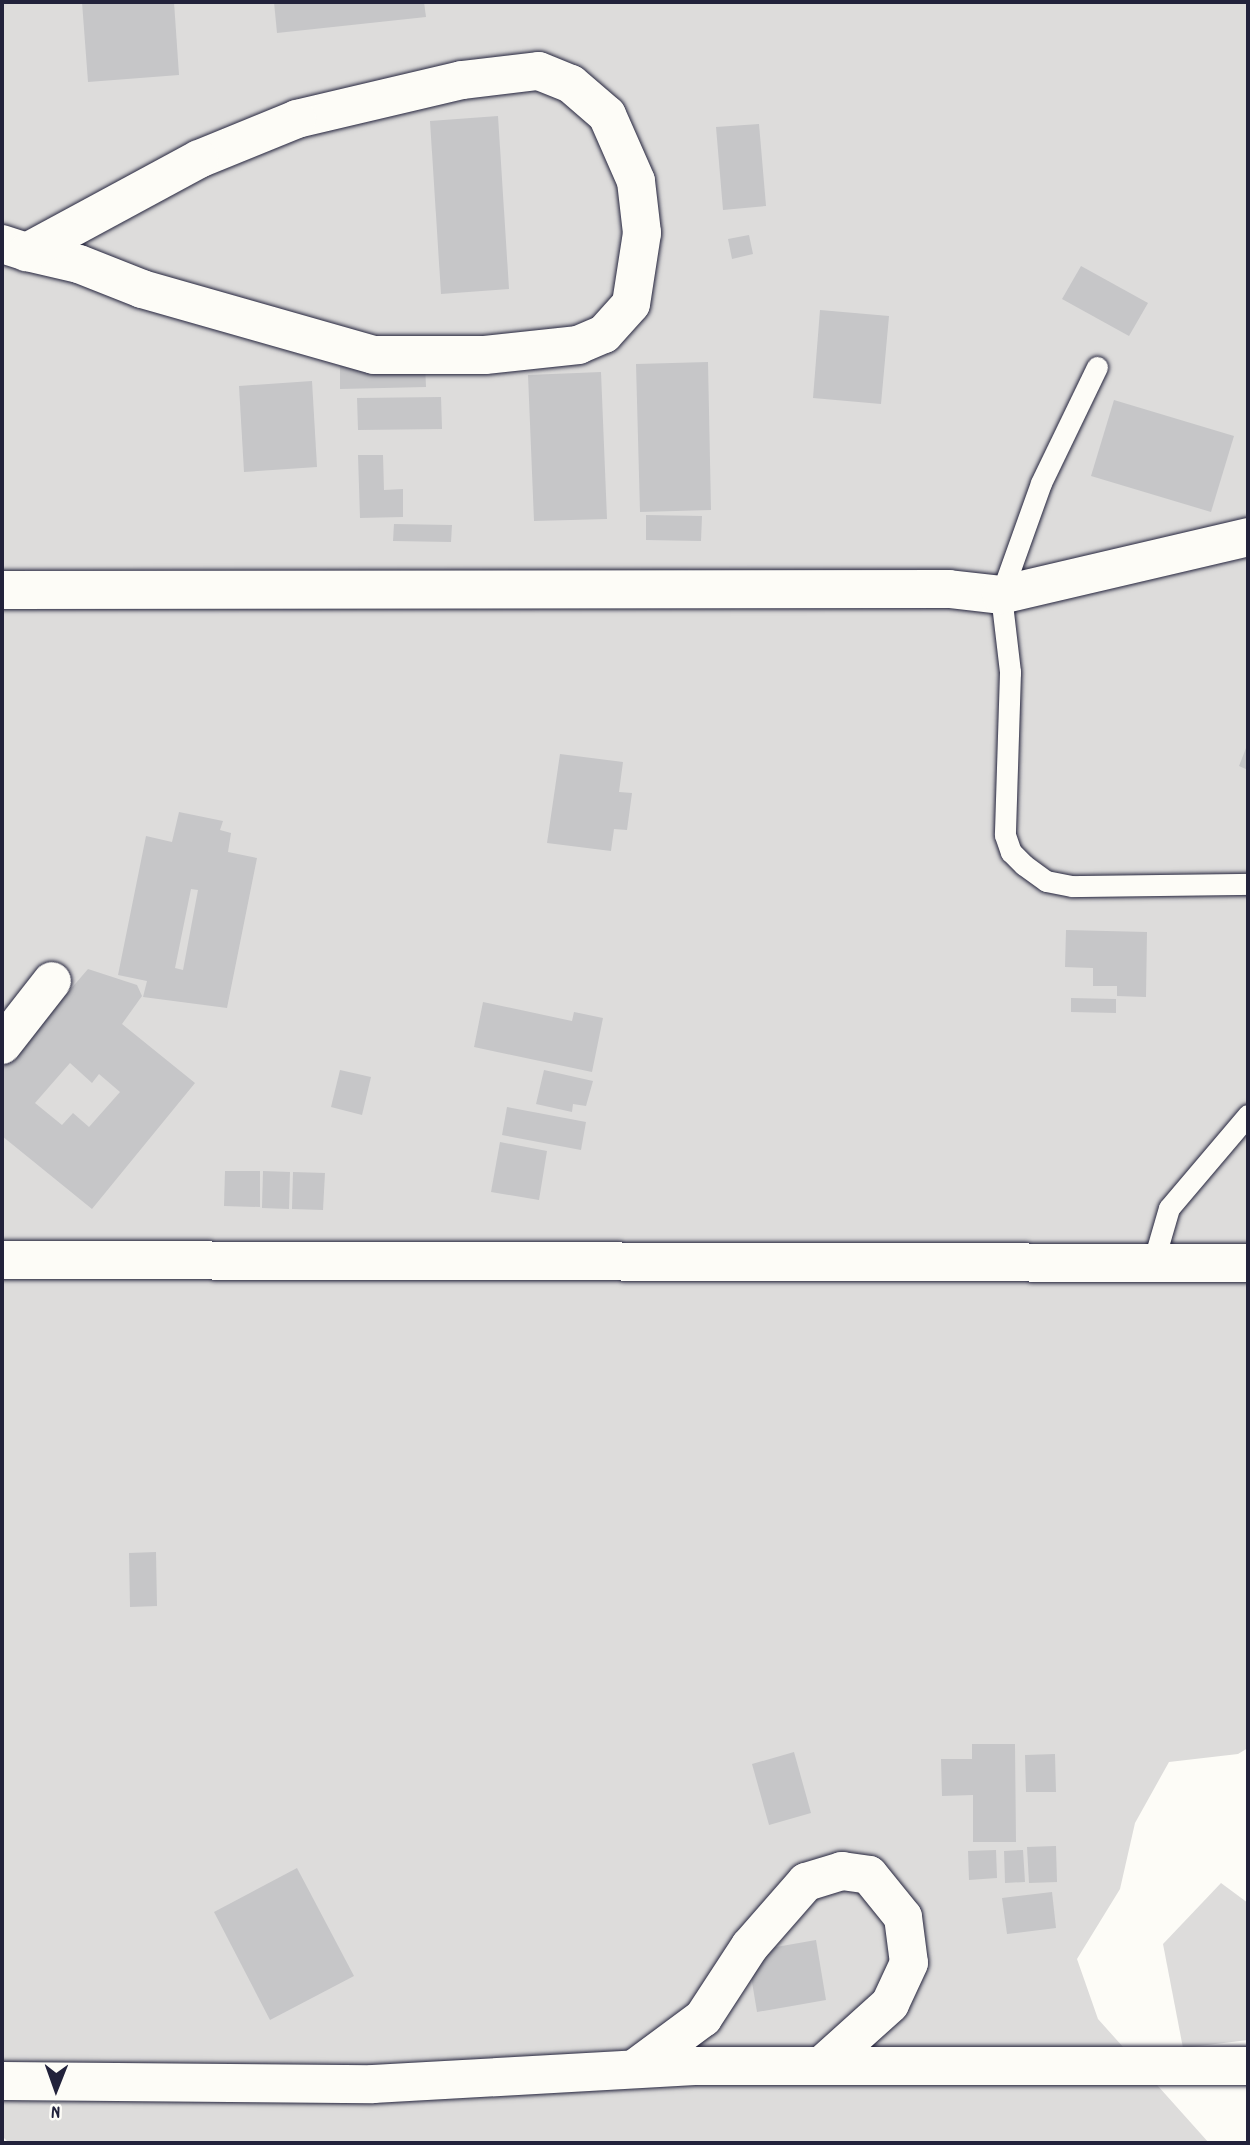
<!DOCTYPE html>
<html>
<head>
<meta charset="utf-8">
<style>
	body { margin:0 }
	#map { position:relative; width:1250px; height:2145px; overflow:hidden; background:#fdfcf7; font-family:Dekko,sans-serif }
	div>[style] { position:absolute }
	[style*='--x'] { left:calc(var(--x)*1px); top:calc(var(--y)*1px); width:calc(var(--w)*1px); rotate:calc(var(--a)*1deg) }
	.green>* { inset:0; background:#dddcdb }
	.building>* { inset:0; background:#c6c6c8 }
	.roads { filter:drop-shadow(0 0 2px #22223b) drop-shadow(0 0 2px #22223b) }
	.lane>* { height:21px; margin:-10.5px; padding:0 10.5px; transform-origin:10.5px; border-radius:10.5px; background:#fdfcf7 }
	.street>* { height:38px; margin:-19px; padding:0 19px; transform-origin:19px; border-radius:19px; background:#fdfcf7 }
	span { translate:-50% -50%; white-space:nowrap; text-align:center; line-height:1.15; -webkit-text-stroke:5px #fdfcf7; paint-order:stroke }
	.frame { position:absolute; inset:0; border:4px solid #22223b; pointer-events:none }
	.north { position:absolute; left:21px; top:2054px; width:70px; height:70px; -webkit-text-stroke:5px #fdfcf7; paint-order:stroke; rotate:181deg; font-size:19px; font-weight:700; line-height:28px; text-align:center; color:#22223b }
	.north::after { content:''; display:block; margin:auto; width:24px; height:32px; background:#22223b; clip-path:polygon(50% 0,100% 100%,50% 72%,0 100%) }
</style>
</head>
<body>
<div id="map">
	<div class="green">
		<div style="clip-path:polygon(2px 2px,1248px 2px,1248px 1748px,1238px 1754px,1169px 1762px,1135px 1823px,1120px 1889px,1077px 1959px,1098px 2019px,1209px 2143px,9px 2143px,2px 2136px)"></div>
		<div style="clip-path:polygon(1221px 1883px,1248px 1903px,1248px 2040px,1183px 2048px,1163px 1944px)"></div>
	</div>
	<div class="building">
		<div style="clip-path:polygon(82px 2px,174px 2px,179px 75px,88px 82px)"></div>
		<div style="clip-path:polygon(274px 2px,424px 2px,426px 17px,277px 33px)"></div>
		<div style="clip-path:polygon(498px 116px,509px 289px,441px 294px,430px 121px)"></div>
		<div style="clip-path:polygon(759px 124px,766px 206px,723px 210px,716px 127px)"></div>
		<div style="clip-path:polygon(749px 235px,753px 254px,732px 259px,728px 239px)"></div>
		<div style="clip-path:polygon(1081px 266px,1148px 303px,1129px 336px,1062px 299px)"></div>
		<div style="clip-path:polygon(820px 310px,889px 316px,881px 404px,813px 398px)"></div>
		<div style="clip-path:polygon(708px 362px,711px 510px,640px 512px,636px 364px)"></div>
		<div style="clip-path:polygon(425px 363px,426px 387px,340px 389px,340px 364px)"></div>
		<div style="clip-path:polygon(601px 372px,607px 519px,534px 521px,528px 375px)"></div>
		<div style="clip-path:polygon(312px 381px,317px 467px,244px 472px,239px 386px)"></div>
		<div style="clip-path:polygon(441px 397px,442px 429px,358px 430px,357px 398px)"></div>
		<div style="clip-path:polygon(1114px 400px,1234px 436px,1211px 512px,1091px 476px)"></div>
		<div style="clip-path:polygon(358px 455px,383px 455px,384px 490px,403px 489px,403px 517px,360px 518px)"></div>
		<div style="clip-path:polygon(646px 515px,702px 516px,701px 541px,646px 540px)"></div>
		<div style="clip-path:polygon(394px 524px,452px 525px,451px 542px,393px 541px)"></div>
		<div style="clip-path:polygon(1248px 743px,1248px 770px,1239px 766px)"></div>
		<div style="clip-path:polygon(560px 754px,623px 762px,619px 792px,632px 793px,627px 830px,614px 829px,611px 851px,547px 843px)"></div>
		<div style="clip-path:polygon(evenodd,179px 812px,223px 821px,220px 830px,231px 833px,228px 852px,257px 858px,227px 1008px,143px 997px,147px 981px,118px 975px,146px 836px,172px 842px,179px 812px,191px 889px,198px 890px,183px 970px,175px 968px,191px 889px)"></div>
		<div style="clip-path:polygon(1066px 930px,1147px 932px,1146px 997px,1117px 996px,1117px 986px,1093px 986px,1093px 968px,1065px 967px)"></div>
		<div style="clip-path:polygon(evenodd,88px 969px,137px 985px,142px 996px,122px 1024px,195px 1083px,92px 1209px,2px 1136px,2px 1069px,88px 969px,70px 1063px,92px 1083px,99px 1074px,120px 1092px,89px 1127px,73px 1113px,62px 1125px,35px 1103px,70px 1063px)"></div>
		<div style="clip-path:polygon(1071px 998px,1116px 999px,1116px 1013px,1071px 1012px)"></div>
		<div style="clip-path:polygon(483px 1002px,572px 1021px,574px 1012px,603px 1018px,592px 1072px,474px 1047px)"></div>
		<div style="clip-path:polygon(340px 1070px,371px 1077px,362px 1115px,331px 1107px)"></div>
		<div style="clip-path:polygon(544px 1070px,593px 1081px,586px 1106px,573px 1104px,572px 1112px,536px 1104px)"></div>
		<div style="clip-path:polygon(507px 1107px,586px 1122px,581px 1150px,502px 1135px)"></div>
		<div style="clip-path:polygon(500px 1142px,547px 1151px,539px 1200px,491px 1192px)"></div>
		<div style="clip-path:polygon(225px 1171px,260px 1171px,260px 1207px,224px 1206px)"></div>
		<div style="clip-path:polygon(263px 1171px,290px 1172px,289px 1209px,262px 1208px)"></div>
		<div style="clip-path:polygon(293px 1172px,325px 1173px,323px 1210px,292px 1209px)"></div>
		<div style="clip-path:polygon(156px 1552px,157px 1606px,130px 1607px,129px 1553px)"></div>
		<div style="clip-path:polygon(972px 1744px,1015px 1744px,1016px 1842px,973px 1842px,973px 1795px,942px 1796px,941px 1759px,972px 1759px)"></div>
		<div style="clip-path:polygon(794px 1752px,811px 1813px,769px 1825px,752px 1764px)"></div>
		<div style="clip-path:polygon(1055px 1754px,1056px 1792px,1026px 1792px,1025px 1755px)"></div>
		<div style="clip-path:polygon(1056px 1846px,1057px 1882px,1029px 1883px,1027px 1847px)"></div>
		<div style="clip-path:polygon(996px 1850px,997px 1878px,969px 1880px,968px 1851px)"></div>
		<div style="clip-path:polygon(1023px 1850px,1025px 1882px,1005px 1883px,1004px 1851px)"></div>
		<div style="clip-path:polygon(297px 1868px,354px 1976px,270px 2020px,214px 1912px)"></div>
		<div style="clip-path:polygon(1052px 1892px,1056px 1928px,1007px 1934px,1002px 1898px)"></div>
		<div style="clip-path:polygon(816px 1940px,826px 2000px,757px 2012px,747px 1952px)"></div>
	</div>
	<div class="roads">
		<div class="lane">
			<div style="--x:1097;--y:367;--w:129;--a:115.8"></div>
			<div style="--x:1041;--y:483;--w:119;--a:109.7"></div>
			<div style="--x:1001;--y:595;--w:78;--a:83.3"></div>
			<div style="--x:1010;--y:672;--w:163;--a:91.8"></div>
			<div style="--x:1005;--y:835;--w:18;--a:71"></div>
			<div style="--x:1011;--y:852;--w:18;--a:45"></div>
			<div style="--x:1024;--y:865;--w:27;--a:36"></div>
			<div style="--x:1046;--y:881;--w:26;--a:11"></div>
			<div style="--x:1072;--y:886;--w:176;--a:-0.7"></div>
			<div style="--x:1153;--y:1263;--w:57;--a:-73.8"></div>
			<div style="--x:1169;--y:1208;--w:122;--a:-49.7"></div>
		</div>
		<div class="street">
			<div style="--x:2;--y:244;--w:26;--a:18"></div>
			<div style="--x:27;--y:252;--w:53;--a:13"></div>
			<div style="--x:79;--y:264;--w:68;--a:21.6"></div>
			<div style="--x:142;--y:289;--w:241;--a:15.9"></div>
			<div style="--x:374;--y:355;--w:111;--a:0"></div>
			<div style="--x:485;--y:355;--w:94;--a:-6.1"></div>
			<div style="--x:578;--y:345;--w:28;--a:-23"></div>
			<div style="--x:604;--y:334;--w:40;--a:-48"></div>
			<div style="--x:631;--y:304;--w:72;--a:-81.2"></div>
			<div style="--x:642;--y:233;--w:52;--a:-96.6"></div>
			<div style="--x:636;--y:181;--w:72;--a:-113.7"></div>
			<div style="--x:607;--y:115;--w:48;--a:-139.3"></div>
			<div style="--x:571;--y:84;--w:35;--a:-158"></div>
			<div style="--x:538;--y:71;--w:77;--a:173.2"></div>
			<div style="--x:462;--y:80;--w:170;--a:166.7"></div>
			<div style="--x:297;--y:119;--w:106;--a:157.8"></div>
			<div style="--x:199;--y:159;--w:196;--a:151.6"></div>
			<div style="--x:2;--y:590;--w:947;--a:-0.06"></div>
			<div style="--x:949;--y:589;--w:52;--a:6.6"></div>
			<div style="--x:1001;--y:595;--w:254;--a:-13.2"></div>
			<div style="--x:2;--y:1045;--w:81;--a:-52"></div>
			<div style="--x:2;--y:1260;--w:1246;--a:0.14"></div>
			<div style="--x:634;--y:2069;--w:86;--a:-36.5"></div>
			<div style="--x:703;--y:2018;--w:86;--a:-56.9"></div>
			<div style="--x:750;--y:1946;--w:85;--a:-48.8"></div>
			<div style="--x:806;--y:1882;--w:38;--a:-17"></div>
			<div style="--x:842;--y:1871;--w:27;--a:8"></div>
			<div style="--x:869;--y:1875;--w:54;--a:51"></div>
			<div style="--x:903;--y:1917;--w:46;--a:82.6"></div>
			<div style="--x:909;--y:1963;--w:45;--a:114.9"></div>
			<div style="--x:890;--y:2004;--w:91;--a:138.1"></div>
			<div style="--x:2;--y:2081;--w:371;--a:0.5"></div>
			<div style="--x:373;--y:2084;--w:322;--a:-3.2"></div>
			<div style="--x:694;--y:2066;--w:554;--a:0"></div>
		</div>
	</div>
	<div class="frame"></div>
	<div class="north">N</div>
</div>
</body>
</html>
